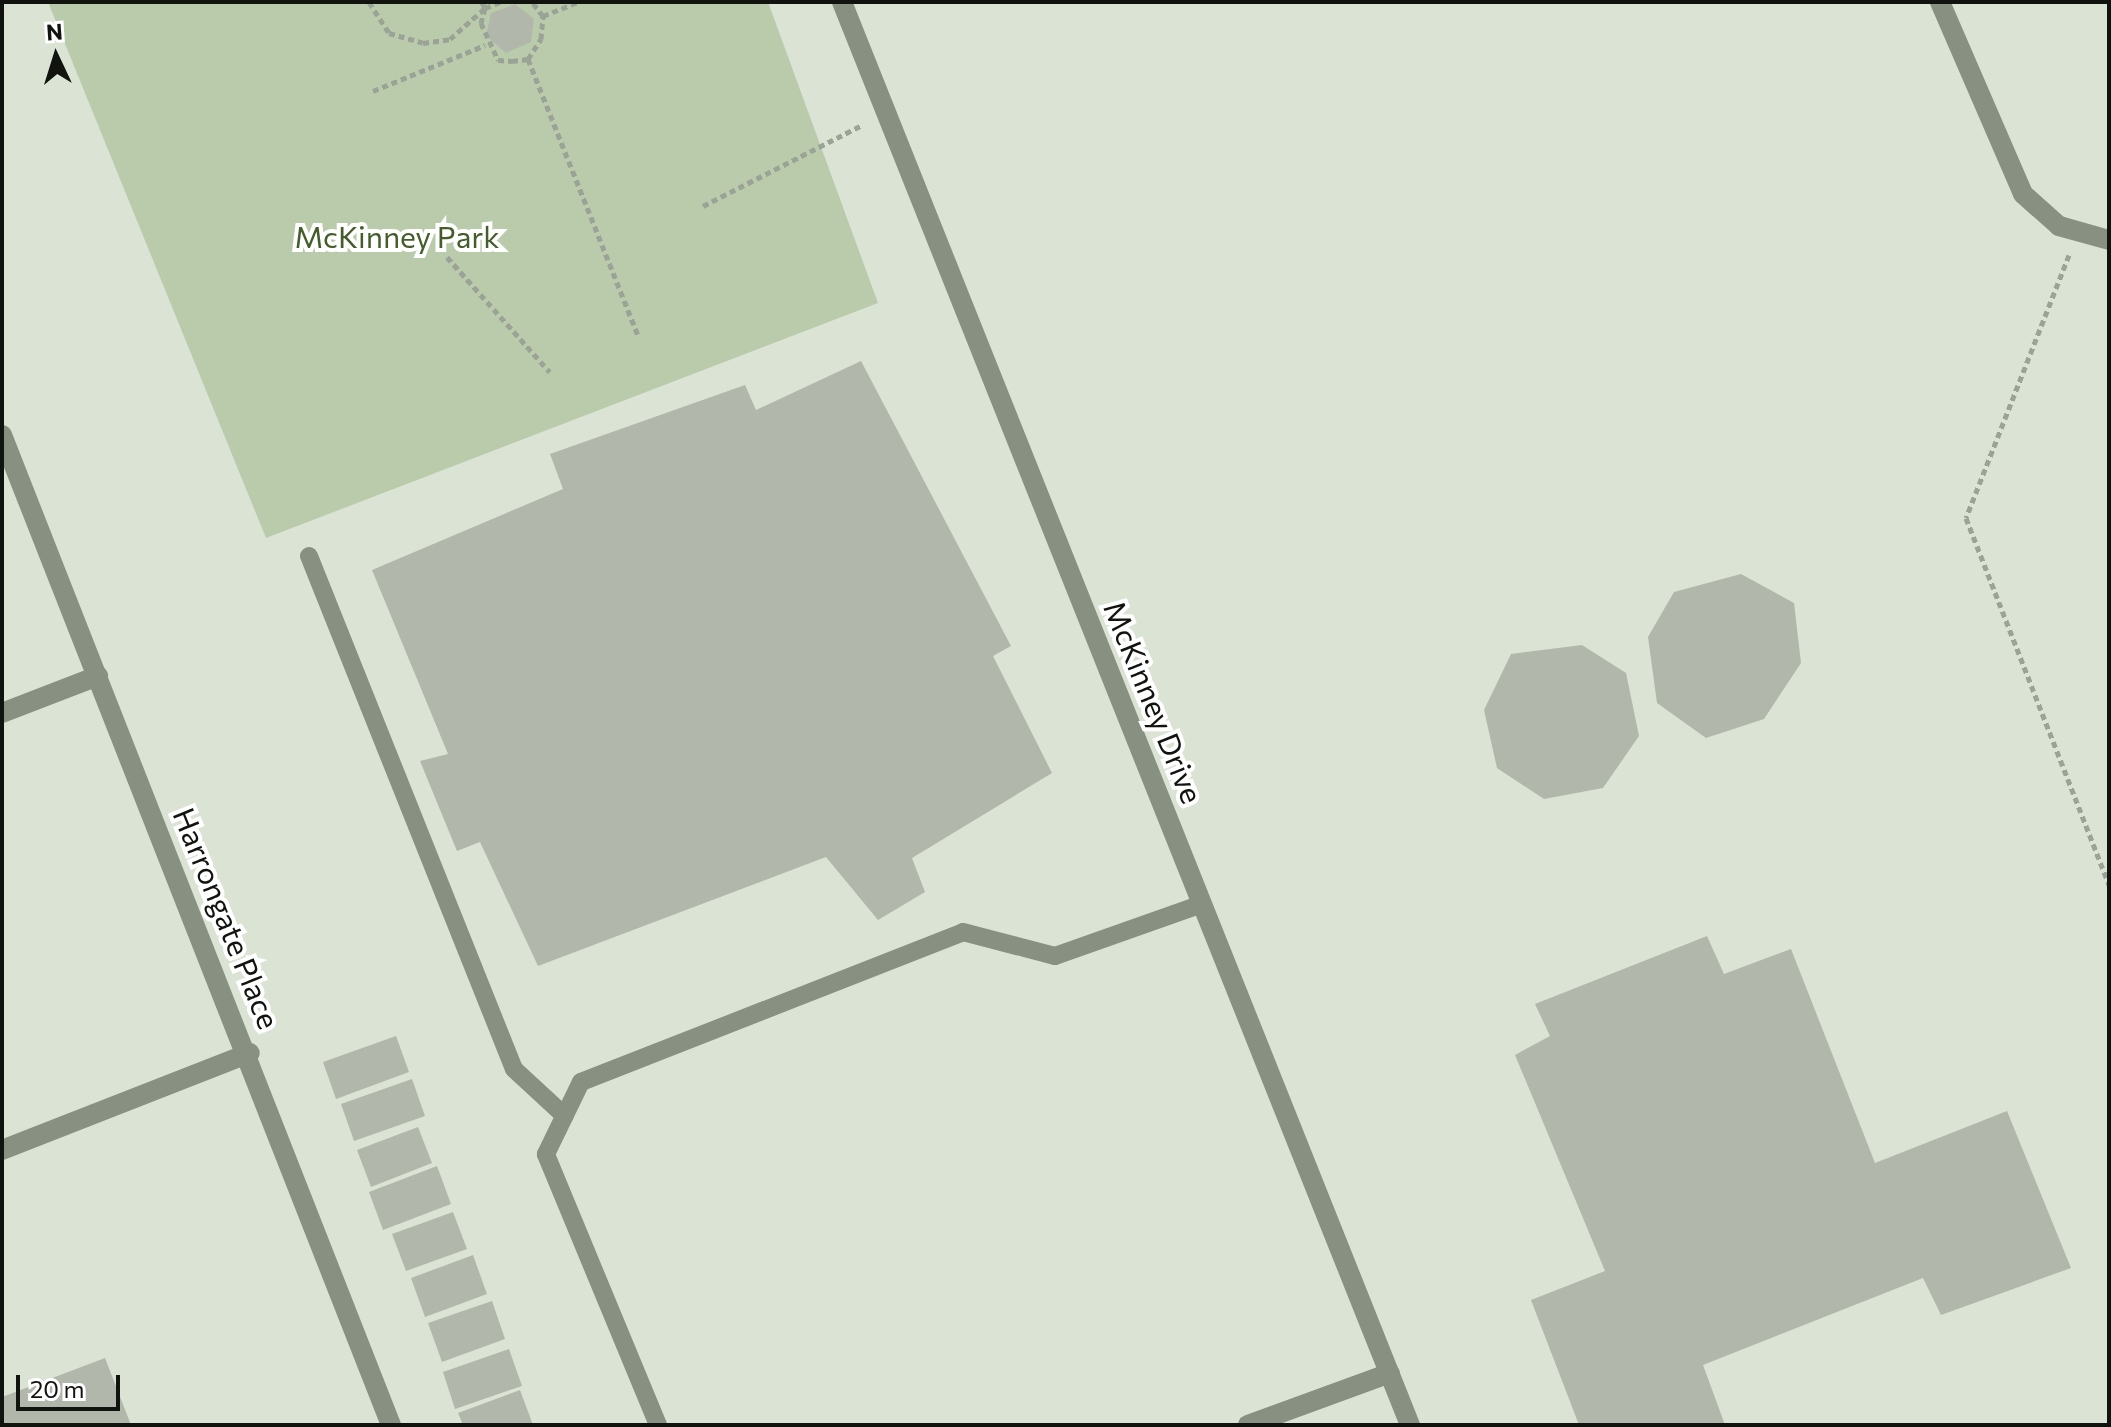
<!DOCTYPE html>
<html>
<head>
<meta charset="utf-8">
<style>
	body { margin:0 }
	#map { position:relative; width:2111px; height:1427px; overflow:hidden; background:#dbe3d4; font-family:Commissioner,sans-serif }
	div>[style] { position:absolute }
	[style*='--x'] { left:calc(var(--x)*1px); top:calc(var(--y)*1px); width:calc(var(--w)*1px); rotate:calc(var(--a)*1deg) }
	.green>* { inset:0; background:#bacbab }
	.building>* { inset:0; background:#b1b8ab }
	.path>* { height:5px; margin-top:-2.5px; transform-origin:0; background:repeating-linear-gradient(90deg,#9ba296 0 6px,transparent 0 10px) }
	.lane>* { height:18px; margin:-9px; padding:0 9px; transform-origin:9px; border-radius:9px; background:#889082 }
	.street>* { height:20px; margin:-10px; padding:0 10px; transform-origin:10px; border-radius:10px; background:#889082 }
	span { translate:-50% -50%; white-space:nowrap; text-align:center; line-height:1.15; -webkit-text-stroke:8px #fff; paint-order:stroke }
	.park-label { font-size:30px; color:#455d2b }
	.street-label { font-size:30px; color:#10130e }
	.frame { position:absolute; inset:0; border:4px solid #10130e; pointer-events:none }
	.north { position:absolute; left:16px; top:16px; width:80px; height:80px; -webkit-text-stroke:6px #fff; paint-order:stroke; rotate:356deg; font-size:22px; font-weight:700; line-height:32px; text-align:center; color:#10130e }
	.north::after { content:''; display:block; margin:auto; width:28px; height:36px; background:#10130e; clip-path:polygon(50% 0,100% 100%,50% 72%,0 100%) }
	.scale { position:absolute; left:16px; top:1375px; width:104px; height:36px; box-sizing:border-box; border:4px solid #10130e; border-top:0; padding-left:10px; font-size:24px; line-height:28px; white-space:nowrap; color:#10130e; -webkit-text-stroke:6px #fff; paint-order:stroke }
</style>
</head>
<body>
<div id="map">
	<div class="green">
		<div style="clip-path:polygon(48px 2px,768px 2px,878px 303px,266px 538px)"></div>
	</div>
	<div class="building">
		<div style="clip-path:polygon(515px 4px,534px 19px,531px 42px,506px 53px,486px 36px,491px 13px)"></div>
		<div style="clip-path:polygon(861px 361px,1011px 646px,993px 656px,1052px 773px,912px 858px,925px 892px,878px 920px,826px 857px,538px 966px,480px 842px,457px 851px,420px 761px,448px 754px,372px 570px,563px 489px,550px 454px,745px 385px,756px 410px)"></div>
		<div style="clip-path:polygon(1741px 574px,1794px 603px,1801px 663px,1764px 719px,1706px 738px,1657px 703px,1648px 637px,1674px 592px)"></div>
		<div style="clip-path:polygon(1582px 645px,1626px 673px,1639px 736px,1603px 788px,1544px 799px,1497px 768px,1484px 710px,1511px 654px)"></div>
		<div style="clip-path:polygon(1707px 936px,1724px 974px,1791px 949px,1875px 1163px,2007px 1111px,2071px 1268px,1941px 1315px,1923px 1278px,1703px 1365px,1725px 1425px,1579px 1425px,1531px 1300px,1605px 1271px,1515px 1055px,1550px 1036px,1535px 1004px)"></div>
		<div style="clip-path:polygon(396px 1036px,409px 1072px,336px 1099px,323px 1062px)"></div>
		<div style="clip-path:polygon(412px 1079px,425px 1116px,354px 1141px,341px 1104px)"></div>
		<div style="clip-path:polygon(418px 1127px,432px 1163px,371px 1187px,357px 1150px)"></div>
		<div style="clip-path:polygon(437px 1166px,451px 1204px,383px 1230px,369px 1192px)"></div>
		<div style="clip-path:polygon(453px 1212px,467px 1249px,406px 1271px,392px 1234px)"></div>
		<div style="clip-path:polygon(473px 1255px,487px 1294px,425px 1317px,411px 1278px)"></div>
		<div style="clip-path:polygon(492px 1301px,505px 1339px,442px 1362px,428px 1323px)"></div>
		<div style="clip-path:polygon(509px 1349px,522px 1386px,455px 1409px,443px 1372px)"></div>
		<div style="clip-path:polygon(105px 1358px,131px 1425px,2px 1425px,2px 1397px)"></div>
		<div style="clip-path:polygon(520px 1390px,533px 1425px,463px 1425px,458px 1413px)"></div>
	</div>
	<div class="path">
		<div style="--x:369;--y:2;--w:37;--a:57"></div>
		<div style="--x:389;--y:33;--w:35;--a:16"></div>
		<div style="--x:423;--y:43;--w:27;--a:-8"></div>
		<div style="--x:450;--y:39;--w:47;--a:-41.5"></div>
		<div style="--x:485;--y:8;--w:7;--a:-117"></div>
		<div style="--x:500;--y:2;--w:16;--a:158"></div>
		<div style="--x:485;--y:8;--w:16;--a:105"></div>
		<div style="--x:481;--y:23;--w:41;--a:65.3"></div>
		<div style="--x:498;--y:60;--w:14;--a:4"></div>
		<div style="--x:512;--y:61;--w:16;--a:-7"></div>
		<div style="--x:528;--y:59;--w:24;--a:-57"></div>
		<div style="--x:541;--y:39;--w:23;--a:-85"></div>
		<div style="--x:543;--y:16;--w:18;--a:-128"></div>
		<div style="--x:543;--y:16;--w:38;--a:-22"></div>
		<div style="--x:528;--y:59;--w:297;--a:68.3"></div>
		<div style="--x:373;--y:91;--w:121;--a:-22.3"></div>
		<div style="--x:703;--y:206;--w:178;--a:-27"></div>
		<div style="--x:2069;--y:255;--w:282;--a:111.4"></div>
		<div style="--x:1966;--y:518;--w:394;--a:68.7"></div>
		<div style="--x:447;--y:257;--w:154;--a:48.2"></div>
	</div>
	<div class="lane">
		<div style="--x:309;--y:556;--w:552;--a:68.22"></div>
		<div style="--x:514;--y:1069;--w:69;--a:42.7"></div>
		<div style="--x:658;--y:1425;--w:293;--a:-112.5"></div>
		<div style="--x:546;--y:1154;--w:80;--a:-64.1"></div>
		<div style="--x:581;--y:1082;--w:410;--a:-21.4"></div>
		<div style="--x:963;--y:932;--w:95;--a:14.6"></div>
		<div style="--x:1055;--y:956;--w:156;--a:-19.5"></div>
	</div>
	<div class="street">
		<div style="--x:842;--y:2;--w:1532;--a:68.24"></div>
		<div style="--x:1940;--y:2;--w:209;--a:66.6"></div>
		<div style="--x:2023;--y:194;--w:48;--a:41.6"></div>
		<div style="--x:2059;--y:226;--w:52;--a:15.6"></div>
		<div style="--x:2;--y:435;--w:1064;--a:68.55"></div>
		<div style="--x:2;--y:713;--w:103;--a:-21.1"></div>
		<div style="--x:2;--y:1150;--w:266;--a:-21.4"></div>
		<div style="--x:1248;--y:1425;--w:151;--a:-20.1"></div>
	</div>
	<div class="park-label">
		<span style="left:397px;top:236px">McKinney Park</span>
	</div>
	<div class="street-label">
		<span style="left:1154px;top:702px;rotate:68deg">McKinney Drive</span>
		<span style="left:227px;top:918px;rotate:68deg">Harrongate Place</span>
	</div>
	<div class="frame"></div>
	<div class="north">N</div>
	<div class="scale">20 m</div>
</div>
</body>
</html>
